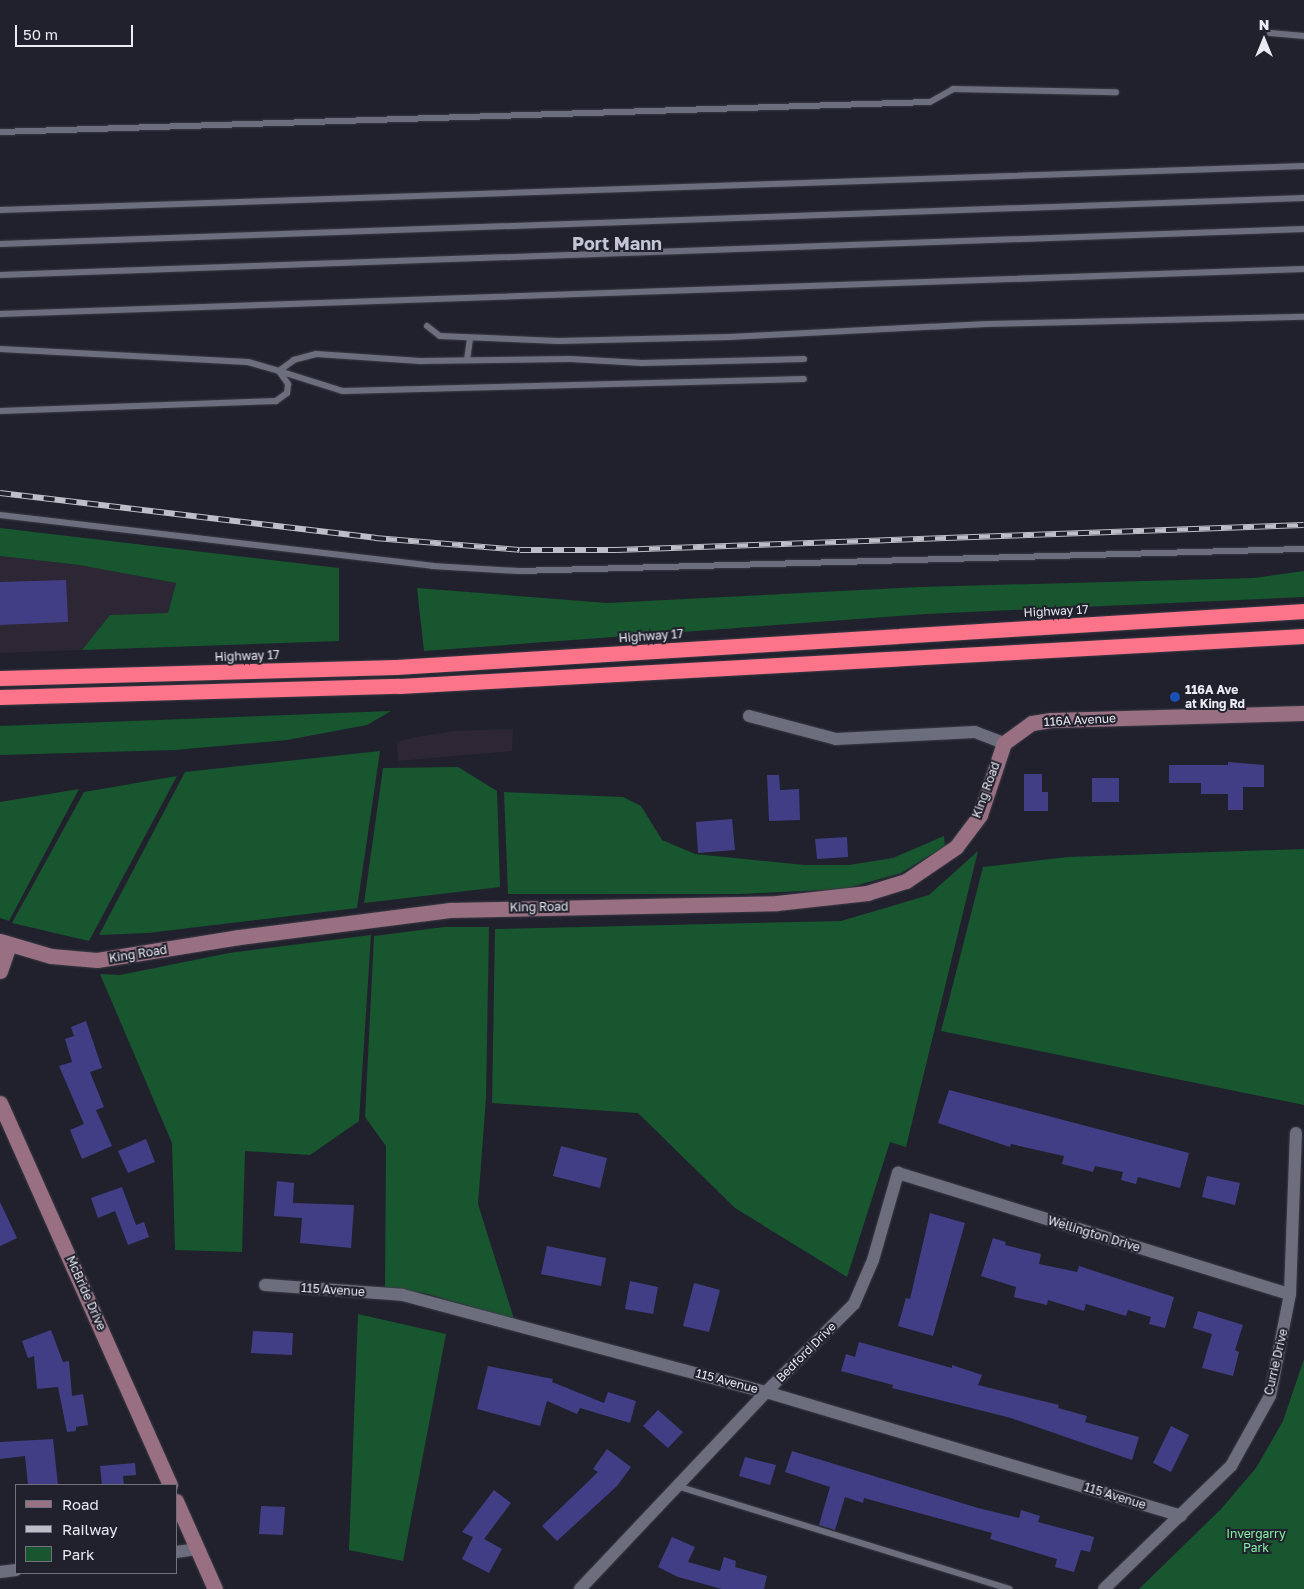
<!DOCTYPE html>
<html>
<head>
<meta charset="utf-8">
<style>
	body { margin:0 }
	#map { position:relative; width:1304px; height:1589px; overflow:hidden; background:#20212d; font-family:"Golos Text",sans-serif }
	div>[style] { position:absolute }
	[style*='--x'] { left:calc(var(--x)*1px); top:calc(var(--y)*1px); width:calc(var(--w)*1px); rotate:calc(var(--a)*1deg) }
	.industrial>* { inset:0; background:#2d2635 }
	.green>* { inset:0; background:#17562f }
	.building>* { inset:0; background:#423e85 }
	.roads { filter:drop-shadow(0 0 1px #3b3b46) drop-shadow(0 0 1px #3b3b46) }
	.lane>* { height:6px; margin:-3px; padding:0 3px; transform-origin:3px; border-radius:3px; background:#6d6e7d }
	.street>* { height:12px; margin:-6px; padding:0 6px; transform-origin:6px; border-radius:6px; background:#6d6e7d }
	.secondary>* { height:15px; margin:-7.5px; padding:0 7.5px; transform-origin:7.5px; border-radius:7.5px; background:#987081 }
	.highway>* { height:15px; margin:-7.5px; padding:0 7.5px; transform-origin:7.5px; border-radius:7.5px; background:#fb7489 }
	.rail>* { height:5.5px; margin-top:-2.75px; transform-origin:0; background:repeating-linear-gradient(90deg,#20212d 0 11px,#bdbec7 0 22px); box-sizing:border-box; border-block:1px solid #bdbec7 }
	.dots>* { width:14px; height:14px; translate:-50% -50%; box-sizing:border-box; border:2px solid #20212d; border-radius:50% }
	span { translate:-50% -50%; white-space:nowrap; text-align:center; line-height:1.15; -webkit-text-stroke:4px #20212d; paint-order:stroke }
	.street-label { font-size:12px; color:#e9eaf2 }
	.poi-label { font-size:12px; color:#e9eaf2; font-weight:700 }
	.left { translate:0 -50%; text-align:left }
	.park-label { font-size:12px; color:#85f1a6 }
	.district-label { font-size:18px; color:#c4c5d5; font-weight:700 }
	.legend { position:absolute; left:15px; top:1484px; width:162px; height:90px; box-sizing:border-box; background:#20212d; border:1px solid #70717c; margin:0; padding:6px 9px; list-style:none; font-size:15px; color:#e9eaf2 }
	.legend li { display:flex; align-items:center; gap:10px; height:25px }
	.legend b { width:25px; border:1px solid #70717c }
	.north { position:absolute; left:1239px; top:15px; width:50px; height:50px; -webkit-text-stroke:4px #20212d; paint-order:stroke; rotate:0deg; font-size:14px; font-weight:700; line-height:20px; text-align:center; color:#e9eaf2 }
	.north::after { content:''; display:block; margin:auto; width:18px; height:22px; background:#e9eaf2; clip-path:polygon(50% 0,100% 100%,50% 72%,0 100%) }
	.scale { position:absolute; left:15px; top:25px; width:118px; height:22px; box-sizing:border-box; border:2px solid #e9eaf2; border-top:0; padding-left:6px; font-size:15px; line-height:18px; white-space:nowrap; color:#e9eaf2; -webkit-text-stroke:4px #20212d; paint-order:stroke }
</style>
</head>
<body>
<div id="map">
	<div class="industrial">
		<div style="clip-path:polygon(0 556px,79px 565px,176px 583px,168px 613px,110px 615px,82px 650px,0 653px)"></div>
		<div style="clip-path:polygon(513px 729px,512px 751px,398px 761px,397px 742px,411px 738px,453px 731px)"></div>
	</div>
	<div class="green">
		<div style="clip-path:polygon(0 528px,339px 568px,339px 641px,82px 650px,110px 615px,168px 613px,176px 583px,79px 565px,0 556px)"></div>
		<div style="clip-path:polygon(1304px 571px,1304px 597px,926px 614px,424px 651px,417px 588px,607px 603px,920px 587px,1254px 578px)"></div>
		<div style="clip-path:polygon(391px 711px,367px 725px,287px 740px,175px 750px,0 755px,0 726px)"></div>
		<div style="clip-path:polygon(380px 751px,357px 908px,148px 933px,99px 935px,185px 772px)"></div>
		<div style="clip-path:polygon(458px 767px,497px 791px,500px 887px,364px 903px,383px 768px)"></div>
		<div style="clip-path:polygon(177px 776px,89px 941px,12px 923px,84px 792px)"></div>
		<div style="clip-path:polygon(79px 789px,9px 921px,0 918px,0 802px)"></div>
		<div style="clip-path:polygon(504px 792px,623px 797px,641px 806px,662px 840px,695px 854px,805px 865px,849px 865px,893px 858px,944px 836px,945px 846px,901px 873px,844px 889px,740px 894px,508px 894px)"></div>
		<div style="clip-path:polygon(1304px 849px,1304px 1105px,941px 1031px,983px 867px,1068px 857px)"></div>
		<div style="clip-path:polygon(978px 851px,906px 1147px,890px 1142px,847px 1277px,735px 1208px,638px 1113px,492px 1103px,495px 929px,841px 921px,929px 895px)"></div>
		<div style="clip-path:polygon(444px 927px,489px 927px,486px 1098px,478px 1204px,514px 1319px,424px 1293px,385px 1289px,386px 1146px,365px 1117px,374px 936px)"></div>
		<div style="clip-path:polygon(371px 935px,359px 1121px,310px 1155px,245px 1151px,242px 1252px,175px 1250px,172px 1143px,100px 974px,120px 975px,229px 953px)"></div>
		<div style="clip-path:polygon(358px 1314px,446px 1334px,403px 1561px,349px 1550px)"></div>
		<div style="clip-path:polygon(1304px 1359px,1304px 1589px,1139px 1589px,1221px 1509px,1256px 1468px,1283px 1421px)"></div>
	</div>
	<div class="building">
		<div style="clip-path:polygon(66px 580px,68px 622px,0 625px,0 582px)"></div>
		<div style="clip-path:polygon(1228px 762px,1264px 765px,1264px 787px,1243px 787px,1243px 810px,1228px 810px,1228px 794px,1201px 794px,1201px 783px,1169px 783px,1169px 765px,1228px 765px)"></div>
		<div style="clip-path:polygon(1024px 774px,1042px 774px,1042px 792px,1048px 792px,1048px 811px,1024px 811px)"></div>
		<div style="clip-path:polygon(767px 775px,779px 775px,780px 790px,799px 789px,800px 820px,769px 821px)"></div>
		<div style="clip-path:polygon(1092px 778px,1119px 778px,1119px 802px,1092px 802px)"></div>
		<div style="clip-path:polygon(732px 819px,735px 850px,698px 853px,696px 822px)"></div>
		<div style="clip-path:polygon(847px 837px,848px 857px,817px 859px,815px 839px)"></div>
		<div style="clip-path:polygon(86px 1021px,102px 1068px,90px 1072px,104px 1107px,96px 1110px,112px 1146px,82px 1159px,70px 1130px,84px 1124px,59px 1066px,72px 1062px,65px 1039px,74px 1036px,71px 1027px)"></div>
		<div style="clip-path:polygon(949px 1090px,1189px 1153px,1180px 1188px,1138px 1177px,1136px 1184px,1121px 1180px,1123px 1172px,1095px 1166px,1093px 1172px,1062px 1164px,1064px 1156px,1011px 1144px,1010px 1147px,938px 1123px)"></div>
		<div style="clip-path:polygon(146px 1139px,155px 1162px,128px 1173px,118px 1151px)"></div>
		<div style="clip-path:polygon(561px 1146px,607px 1158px,600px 1188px,553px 1176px)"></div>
		<div style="clip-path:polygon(1207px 1176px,1240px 1183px,1235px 1205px,1202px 1197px)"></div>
		<div style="clip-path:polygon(277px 1181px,294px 1183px,293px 1203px,354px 1205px,351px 1248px,300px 1243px,302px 1218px,274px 1216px)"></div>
		<div style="clip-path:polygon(122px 1187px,136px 1225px,144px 1222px,149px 1237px,128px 1245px,115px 1211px,98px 1218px,91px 1198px)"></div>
		<div style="clip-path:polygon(0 1202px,17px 1238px,0 1246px)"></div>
		<div style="clip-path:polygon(930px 1213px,965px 1223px,933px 1336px,898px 1326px,906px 1298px,910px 1299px)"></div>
		<div style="clip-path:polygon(993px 1238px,1006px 1242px,1005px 1245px,1041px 1254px,1039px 1264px,1077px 1272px,1079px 1266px,1174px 1297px,1165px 1328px,1149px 1324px,1151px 1317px,1128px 1310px,1126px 1316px,1086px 1304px,1084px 1311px,1048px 1300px,1047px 1305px,1014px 1297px,1016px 1287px,981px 1276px)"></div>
		<div style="clip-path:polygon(547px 1246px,606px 1258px,601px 1286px,541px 1274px)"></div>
		<div style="clip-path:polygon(630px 1281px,658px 1287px,653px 1314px,625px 1309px)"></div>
		<div style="clip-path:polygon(694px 1283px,720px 1290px,709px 1332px,683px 1326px)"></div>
		<div style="clip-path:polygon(1198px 1311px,1243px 1325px,1235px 1350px,1239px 1352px,1233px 1376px,1202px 1368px,1212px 1334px,1193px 1328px)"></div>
		<div style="clip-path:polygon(51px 1330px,63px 1362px,69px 1361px,72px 1396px,83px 1394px,88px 1425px,76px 1427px,76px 1431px,67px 1432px,58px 1387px,37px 1389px,34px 1356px,28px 1358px,22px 1341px)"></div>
		<div style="clip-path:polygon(253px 1331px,293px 1333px,292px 1355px,251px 1353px)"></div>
		<div style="clip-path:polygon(859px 1342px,952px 1368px,952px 1365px,982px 1375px,978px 1385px,1059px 1405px,1058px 1408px,1087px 1416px,1085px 1422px,1139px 1437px,1132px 1460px,1011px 1418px,892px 1388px,893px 1385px,841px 1371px,846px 1354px,855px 1357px)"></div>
		<div style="clip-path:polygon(488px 1366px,553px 1379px,552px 1382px,604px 1403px,608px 1392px,636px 1401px,630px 1423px,580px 1408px,577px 1414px,547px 1401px,540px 1426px,477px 1409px)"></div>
		<div style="clip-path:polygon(658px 1410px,683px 1432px,668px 1448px,643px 1426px)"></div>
		<div style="clip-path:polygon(1171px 1426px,1189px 1435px,1171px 1472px,1153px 1463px)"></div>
		<div style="clip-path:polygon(53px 1439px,58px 1485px,28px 1485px,25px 1456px,0 1459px,0 1442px)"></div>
		<div style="clip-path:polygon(607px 1449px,631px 1467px,617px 1486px,557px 1541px,542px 1526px,598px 1472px,593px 1469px)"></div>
		<div style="clip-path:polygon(792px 1451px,978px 1508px,1019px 1518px,1021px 1510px,1040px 1516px,1038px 1522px,1094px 1537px,1090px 1552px,1081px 1550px,1074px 1572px,1055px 1567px,1057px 1559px,990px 1539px,992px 1533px,864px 1498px,863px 1503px,845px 1497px,835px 1530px,819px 1525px,830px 1487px,785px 1472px)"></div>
		<div style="clip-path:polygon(745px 1457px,776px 1465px,770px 1485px,739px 1476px)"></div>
		<div style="clip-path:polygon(135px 1463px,136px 1475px,123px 1476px,124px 1485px,102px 1485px,100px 1466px)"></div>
		<div style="clip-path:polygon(494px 1490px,511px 1503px,484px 1539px,502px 1549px,489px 1573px,462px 1559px,473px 1537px,462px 1532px)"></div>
		<div style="clip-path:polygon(261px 1506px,285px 1507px,283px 1535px,259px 1534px)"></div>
		<div style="clip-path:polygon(672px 1537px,695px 1547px,688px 1562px,720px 1571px,724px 1557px,736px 1561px,735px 1567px,767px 1576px,764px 1589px,722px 1589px,678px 1577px,658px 1567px)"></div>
	</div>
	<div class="roads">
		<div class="lane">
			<div style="--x:1270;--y:33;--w:34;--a:5"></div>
			<div style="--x:0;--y:132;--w:930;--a:-1.85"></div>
			<div style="--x:930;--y:102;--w:26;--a:-29"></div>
			<div style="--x:953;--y:89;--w:163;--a:1.1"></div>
			<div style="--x:0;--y:210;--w:1305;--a:-1.93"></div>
			<div style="--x:0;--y:244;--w:1305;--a:-2.02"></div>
			<div style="--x:0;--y:275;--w:1305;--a:-2.02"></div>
			<div style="--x:0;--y:314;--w:1305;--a:-1.98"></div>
			<div style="--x:427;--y:326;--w:16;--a:38"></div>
			<div style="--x:440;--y:336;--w:118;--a:2.4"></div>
			<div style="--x:558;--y:341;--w:171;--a:-1.3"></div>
			<div style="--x:729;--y:337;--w:258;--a:-2.9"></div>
			<div style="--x:987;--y:324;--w:317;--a:-1.3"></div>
			<div style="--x:0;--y:349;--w:248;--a:3"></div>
			<div style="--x:248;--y:362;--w:32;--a:16"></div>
			<div style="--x:279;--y:371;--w:16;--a:55"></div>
			<div style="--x:288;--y:384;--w:9;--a:96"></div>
			<div style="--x:287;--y:393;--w:14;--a:144"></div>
			<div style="--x:276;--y:401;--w:276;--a:177.9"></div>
			<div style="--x:804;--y:359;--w:162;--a:178.6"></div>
			<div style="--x:642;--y:363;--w:72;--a:-176.8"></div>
			<div style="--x:570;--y:359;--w:150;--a:179.2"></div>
			<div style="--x:420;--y:361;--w:104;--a:-176.1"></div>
			<div style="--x:316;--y:354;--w:23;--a:165"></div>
			<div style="--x:294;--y:360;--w:19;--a:144"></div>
			<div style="--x:279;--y:371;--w:67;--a:17.4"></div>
			<div style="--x:343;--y:391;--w:461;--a:-1.5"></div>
			<div style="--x:467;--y:360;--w:22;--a:-82"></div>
			<div style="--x:0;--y:515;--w:435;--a:6.7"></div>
			<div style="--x:432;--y:566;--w:87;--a:3.3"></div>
			<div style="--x:519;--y:571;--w:785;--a:-1.61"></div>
			<div style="--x:677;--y:1486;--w:348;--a:17.2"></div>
		</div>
		<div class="street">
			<div style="--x:749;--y:716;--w:90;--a:14.8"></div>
			<div style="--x:836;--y:739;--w:139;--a:-2.9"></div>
			<div style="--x:975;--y:732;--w:31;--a:21"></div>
			<div style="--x:265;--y:1285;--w:138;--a:4.1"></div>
			<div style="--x:403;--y:1295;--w:376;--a:15"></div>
			<div style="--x:766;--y:1392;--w:433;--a:16.6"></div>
			<div style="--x:176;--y:1552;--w:21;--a:-8"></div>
			<div style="--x:0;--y:1572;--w:16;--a:-7"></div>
			<div style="--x:580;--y:1589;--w:271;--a:-46.6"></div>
			<div style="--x:766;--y:1392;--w:124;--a:-45"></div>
			<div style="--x:854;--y:1304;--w:48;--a:-66.6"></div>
			<div style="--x:873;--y:1260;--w:91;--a:-74"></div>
			<div style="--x:898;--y:1173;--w:410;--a:17.2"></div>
			<div style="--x:1104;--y:1589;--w:177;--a:-44.1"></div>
			<div style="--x:1231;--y:1466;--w:80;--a:-60.9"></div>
			<div style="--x:1270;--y:1396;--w:104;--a:-78.9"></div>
			<div style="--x:1290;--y:1294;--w:161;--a:-87.9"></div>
		</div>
		<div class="secondary">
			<div style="--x:0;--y:941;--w:53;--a:16.4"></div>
			<div style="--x:51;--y:956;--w:46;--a:5"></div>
			<div style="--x:97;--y:960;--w:144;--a:-9.2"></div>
			<div style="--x:239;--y:937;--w:213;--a:-7.3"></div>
			<div style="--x:450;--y:910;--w:327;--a:-1.2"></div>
			<div style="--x:777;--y:903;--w:91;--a:-6.3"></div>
			<div style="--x:867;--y:893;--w:41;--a:-17.1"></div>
			<div style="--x:906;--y:881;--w:60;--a:-34.2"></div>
			<div style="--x:956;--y:847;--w:40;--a:-53"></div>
			<div style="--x:980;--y:815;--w:76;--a:-71.6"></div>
			<div style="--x:1004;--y:743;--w:34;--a:-36"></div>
			<div style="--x:1032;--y:723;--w:19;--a:-9"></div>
			<div style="--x:1051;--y:720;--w:253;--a:-1.6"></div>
			<div style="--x:0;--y:971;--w:28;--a:-71"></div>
			<div style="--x:0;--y:1103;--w:418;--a:66"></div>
			<div style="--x:176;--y:1501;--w:96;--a:66.1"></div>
		</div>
		<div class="highway">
			<div style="--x:0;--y:678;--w:396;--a:-1.6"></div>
			<div style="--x:396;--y:667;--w:910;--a:-3.53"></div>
			<div style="--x:0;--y:697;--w:399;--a:-1.6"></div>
			<div style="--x:399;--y:686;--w:906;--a:-3.16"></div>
		</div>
	</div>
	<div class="rail">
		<div style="--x:0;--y:493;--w:378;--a:6.8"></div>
		<div style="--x:375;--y:538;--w:145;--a:4.7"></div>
		<div style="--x:520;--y:550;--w:96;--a:0"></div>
		<div style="--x:616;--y:550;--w:688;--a:-2.08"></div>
	</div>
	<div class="dots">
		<div style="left:1175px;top:697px;background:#1a4fb4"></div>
	</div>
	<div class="street-label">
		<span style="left:1056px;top:611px;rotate:-3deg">Highway 17</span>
		<span style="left:651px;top:636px;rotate:-4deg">Highway 17</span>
		<span style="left:247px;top:656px;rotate:-2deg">Highway 17</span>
		<span style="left:1080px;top:720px;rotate:-3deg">116A Avenue</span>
		<span style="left:986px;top:790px;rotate:-70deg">King Road</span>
		<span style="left:539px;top:907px;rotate:-1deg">King Road</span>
		<span style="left:138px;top:954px;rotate:-9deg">King Road</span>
		<span style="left:1094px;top:1234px;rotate:17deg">Wellington Drive</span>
		<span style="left:333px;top:1290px;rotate:4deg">115 Avenue</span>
		<span style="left:86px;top:1293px;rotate:66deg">McBride Drive</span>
		<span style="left:806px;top:1352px;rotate:-45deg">Bedford Drive</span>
		<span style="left:1276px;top:1362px;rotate:-77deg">Currie Drive</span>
		<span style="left:727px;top:1381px;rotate:15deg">115 Avenue</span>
		<span style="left:1115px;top:1496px;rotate:17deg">115 Avenue</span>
	</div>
	<div class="poi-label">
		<span class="left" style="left:1185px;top:697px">116A Ave<br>at King Rd</span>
	</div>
	<div class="park-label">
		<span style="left:1256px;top:1541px">Invergarry<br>Park</span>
	</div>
	<div class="district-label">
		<span style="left:617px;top:243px">Port Mann</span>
	</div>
	<ul class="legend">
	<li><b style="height:6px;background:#987081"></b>Road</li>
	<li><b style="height:6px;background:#bdbec7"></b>Railway</li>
	<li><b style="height:14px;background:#17562f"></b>Park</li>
	</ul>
	<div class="north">N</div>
	<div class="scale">50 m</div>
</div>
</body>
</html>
